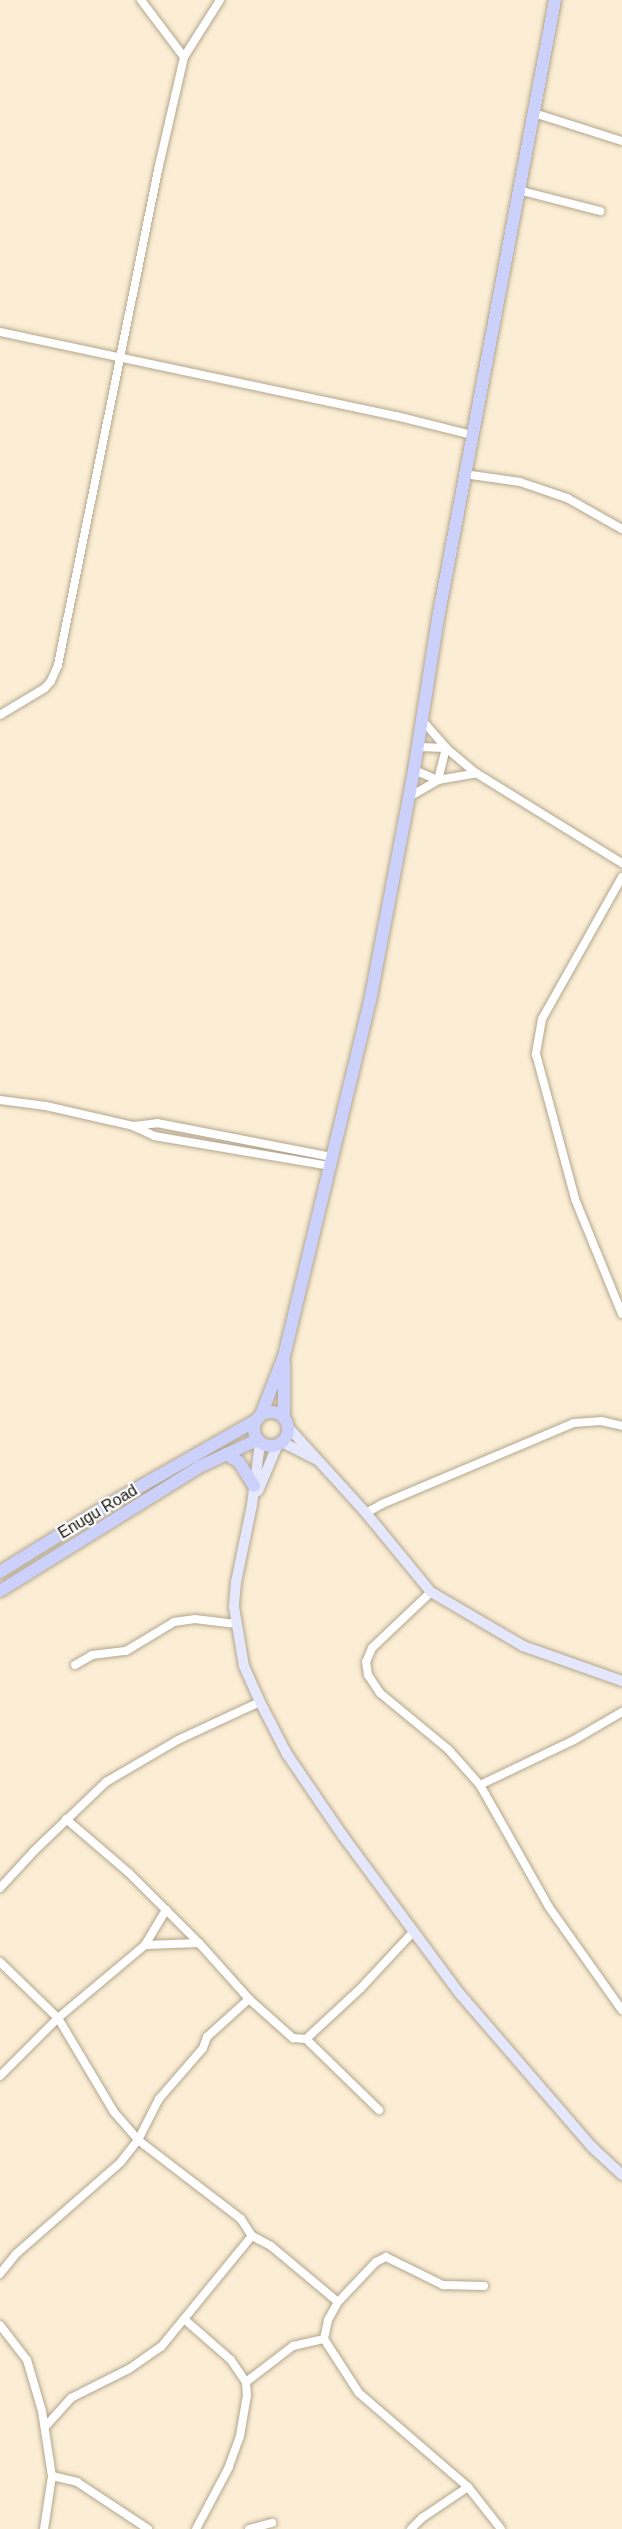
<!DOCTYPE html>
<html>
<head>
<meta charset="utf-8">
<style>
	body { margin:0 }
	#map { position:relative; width:622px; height:2529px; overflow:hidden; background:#fbeed5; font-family:Arial,sans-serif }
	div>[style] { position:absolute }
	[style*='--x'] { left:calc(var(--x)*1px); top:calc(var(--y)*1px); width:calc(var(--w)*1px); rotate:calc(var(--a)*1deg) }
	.roads { filter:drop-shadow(0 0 2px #b3a68e) drop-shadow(0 0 2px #b3a68e) }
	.street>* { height:8px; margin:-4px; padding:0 4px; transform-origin:4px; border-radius:4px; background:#fff }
	.secondary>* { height:10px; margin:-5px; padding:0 5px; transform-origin:5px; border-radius:5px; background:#e5e8fd }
	.primary>* { height:12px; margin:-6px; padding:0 6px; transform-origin:6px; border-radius:6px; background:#cbd1fb }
	.primary>.ring { margin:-6px; padding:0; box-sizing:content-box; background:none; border:12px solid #cbd1fb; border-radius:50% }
	span { translate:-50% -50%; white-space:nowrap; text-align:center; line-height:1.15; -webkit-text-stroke:4.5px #fff; paint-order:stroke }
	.street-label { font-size:16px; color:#19140c }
</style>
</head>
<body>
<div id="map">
	<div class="roads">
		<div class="street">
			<div style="--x:141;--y:0;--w:71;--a:53"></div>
			<div style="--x:534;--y:113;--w:92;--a:17.7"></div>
			<div style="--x:518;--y:190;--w:85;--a:14.4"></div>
			<div style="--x:0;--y:332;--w:405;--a:12"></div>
			<div style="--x:396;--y:416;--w:78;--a:14"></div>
			<div style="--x:464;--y:474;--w:57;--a:8.1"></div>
			<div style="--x:520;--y:482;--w:50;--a:18.8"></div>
			<div style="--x:567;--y:498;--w:63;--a:29.4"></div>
			<div style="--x:0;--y:715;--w:52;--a:-31"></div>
			<div style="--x:45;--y:688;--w:9;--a:-49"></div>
			<div style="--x:51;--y:681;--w:17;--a:-66"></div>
			<div style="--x:58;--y:665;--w:505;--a:-78.58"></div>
			<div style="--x:158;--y:170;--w:116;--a:-77"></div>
			<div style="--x:184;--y:57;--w:67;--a:-57.7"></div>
			<div style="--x:422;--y:720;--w:37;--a:49"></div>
			<div style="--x:446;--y:748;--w:39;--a:40"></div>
			<div style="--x:476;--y:773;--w:172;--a:31.7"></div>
			<div style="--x:418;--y:747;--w:28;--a:2"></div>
			<div style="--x:414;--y:770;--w:26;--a:23"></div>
			<div style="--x:438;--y:780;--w:33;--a:-76"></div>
			<div style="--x:409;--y:797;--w:34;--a:-30"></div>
			<div style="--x:438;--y:780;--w:39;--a:-10"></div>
			<div style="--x:622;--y:877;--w:163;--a:119.4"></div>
			<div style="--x:542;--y:1019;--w:36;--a:100"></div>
			<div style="--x:536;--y:1054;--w:150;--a:74.9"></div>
			<div style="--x:575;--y:1199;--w:124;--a:67.8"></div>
			<div style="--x:0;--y:1100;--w:46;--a:7.4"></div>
			<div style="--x:46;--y:1106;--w:89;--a:12.9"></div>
			<div style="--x:133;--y:1126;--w:23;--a:25"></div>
			<div style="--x:154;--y:1136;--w:179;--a:9.7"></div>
			<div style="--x:134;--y:1126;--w:23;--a:-7"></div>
			<div style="--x:157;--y:1123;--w:178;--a:11"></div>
			<div style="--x:366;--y:1513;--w:18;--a:-29"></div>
			<div style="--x:382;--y:1504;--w:208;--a:-22.9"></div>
			<div style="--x:574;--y:1423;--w:27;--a:-4"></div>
			<div style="--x:601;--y:1421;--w:22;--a:13"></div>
			<div style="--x:431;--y:1592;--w:81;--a:136.5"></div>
			<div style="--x:372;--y:1648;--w:15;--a:113"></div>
			<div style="--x:366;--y:1662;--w:13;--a:81"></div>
			<div style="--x:368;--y:1675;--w:22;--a:56"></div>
			<div style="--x:380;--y:1693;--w:88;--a:39.5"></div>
			<div style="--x:448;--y:1749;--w:48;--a:48.4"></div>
			<div style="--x:480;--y:1785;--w:140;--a:60.5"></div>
			<div style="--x:549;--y:1907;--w:126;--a:54.7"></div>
			<div style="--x:75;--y:1665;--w:20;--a:-30"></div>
			<div style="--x:92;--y:1655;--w:34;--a:-7"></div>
			<div style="--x:126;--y:1651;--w:56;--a:-31.1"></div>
			<div style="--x:174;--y:1622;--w:21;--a:-8"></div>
			<div style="--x:195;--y:1619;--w:41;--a:7"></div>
			<div style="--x:480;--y:1785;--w:104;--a:-25.6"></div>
			<div style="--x:574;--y:1740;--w:56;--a:-30.3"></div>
			<div style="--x:66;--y:1819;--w:83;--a:40.6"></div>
			<div style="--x:129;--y:1873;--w:99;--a:45"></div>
			<div style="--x:199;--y:1943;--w:75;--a:48.2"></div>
			<div style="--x:249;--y:1999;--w:59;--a:41.6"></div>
			<div style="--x:293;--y:2038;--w:13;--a:4"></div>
			<div style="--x:306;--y:2039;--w:75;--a:-42.8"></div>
			<div style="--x:361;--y:1988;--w:78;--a:-47.1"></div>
			<div style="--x:0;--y:1888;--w:50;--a:-47.4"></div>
			<div style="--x:34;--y:1851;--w:100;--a:-43.8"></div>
			<div style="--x:106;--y:1782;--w:83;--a:-30.3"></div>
			<div style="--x:178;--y:1740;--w:90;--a:-24.9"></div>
			<div style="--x:145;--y:1945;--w:54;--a:-2.1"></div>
			<div style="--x:0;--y:1962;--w:81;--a:44"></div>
			<div style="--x:58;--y:2018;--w:109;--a:59.2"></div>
			<div style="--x:114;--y:2112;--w:37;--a:49"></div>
			<div style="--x:138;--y:2140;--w:28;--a:128"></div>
			<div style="--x:121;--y:2162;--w:140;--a:138.8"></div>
			<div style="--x:16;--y:2254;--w:26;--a:129"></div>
			<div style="--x:306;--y:2039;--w:102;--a:44.2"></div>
			<div style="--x:0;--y:2076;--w:82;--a:-45"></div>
			<div style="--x:58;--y:2018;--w:114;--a:-40"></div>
			<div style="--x:145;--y:1945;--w:41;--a:-59"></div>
			<div style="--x:338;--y:2302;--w:55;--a:-46.5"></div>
			<div style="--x:376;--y:2262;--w:11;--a:-27"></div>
			<div style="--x:386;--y:2257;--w:64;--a:26.2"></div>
			<div style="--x:443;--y:2285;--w:41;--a:1.4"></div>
			<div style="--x:184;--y:2319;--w:62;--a:41.1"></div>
			<div style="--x:231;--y:2360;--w:27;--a:56"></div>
			<div style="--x:246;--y:2382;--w:13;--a:86"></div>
			<div style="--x:247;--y:2395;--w:42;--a:99.7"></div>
			<div style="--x:240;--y:2436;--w:33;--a:110"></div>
			<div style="--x:229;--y:2467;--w:70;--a:118"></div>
			<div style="--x:0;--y:2325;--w:44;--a:52.4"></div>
			<div style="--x:27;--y:2360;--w:53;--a:73.6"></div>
			<div style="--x:42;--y:2411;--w:66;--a:81.3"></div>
			<div style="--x:52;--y:2476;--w:54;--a:98.6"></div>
			<div style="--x:324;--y:2339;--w:64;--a:57.1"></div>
			<div style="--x:359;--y:2393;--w:144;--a:40.8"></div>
			<div style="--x:468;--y:2487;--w:53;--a:51.8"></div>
			<div style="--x:246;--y:2382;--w:59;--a:-37.5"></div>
			<div style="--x:293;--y:2346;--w:32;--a:-13"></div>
			<div style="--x:324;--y:2339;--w:19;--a:-78"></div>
			<div style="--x:328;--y:2320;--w:21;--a:-61"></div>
			<div style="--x:338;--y:2302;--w:87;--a:-140.1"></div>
			<div style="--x:271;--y:2246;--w:21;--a:-152"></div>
			<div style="--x:45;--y:2427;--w:39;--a:-48"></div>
			<div style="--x:71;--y:2398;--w:65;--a:-26.6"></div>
			<div style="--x:129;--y:2369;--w:39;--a:-35"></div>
			<div style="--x:161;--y:2347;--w:144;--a:-50.7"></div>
			<div style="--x:252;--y:2236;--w:20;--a:-123"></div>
			<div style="--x:241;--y:2219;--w:130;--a:-142.5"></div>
			<div style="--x:138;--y:2140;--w:46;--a:-62.9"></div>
			<div style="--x:159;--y:2099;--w:67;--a:-49.2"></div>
			<div style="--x:203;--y:2048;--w:12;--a:-70"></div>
			<div style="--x:207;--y:2037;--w:57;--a:-42.1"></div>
			<div style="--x:52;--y:2476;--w:26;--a:13"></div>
			<div style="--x:77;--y:2482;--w:85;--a:33.5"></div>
			<div style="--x:249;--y:2529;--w:24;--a:-15"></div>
			<div style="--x:411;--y:2529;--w:16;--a:-45"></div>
			<div style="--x:422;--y:2518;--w:55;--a:-34"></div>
		</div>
		<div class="secondary">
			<div style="--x:288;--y:1427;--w:116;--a:47.8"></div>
			<div style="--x:366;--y:1513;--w:102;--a:50.6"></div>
			<div style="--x:431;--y:1592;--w:107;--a:30.4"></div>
			<div style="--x:523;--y:1646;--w:105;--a:19.5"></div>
			<div style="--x:282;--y:1442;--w:38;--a:27"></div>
			<div style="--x:260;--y:1443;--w:63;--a:97.4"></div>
			<div style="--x:252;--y:1505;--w:79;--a:101.7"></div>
			<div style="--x:236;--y:1582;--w:25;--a:95"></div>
			<div style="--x:234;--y:1607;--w:60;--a:80.4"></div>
			<div style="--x:244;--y:1666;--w:39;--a:66"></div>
			<div style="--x:260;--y:1702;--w:59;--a:62.6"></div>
			<div style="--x:287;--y:1754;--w:99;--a:55.7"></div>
			<div style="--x:343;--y:1836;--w:197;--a:53.5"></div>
			<div style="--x:460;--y:1994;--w:202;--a:49.2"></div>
			<div style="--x:592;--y:2147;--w:41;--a:43"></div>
			<div style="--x:258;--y:1491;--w:49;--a:-67.1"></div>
		</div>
		<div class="primary">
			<div style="--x:284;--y:1363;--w:55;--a:90"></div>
			<div class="ring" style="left:254px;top:1412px;width:22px;height:22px"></div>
			<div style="--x:261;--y:1415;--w:63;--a:-68.7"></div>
			<div style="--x:284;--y:1356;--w:365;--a:-76.4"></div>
			<div style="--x:370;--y:1001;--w:235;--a:-79.2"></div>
			<div style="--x:414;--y:770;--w:159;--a:-81"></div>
			<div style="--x:439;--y:613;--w:624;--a:-79.28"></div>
			<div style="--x:226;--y:1454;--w:15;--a:32"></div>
			<div style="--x:239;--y:1462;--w:28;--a:58"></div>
			<div style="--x:0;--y:1572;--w:125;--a:-31.9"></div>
			<div style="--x:106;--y:1506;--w:174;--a:-29.7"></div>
			<div style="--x:0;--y:1591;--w:234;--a:-31.9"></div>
			<div style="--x:199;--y:1467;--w:64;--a:-25"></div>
		</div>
	</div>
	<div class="street-label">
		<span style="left:98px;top:1512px;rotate:-31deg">Enugu Road</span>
	</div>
</div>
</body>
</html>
